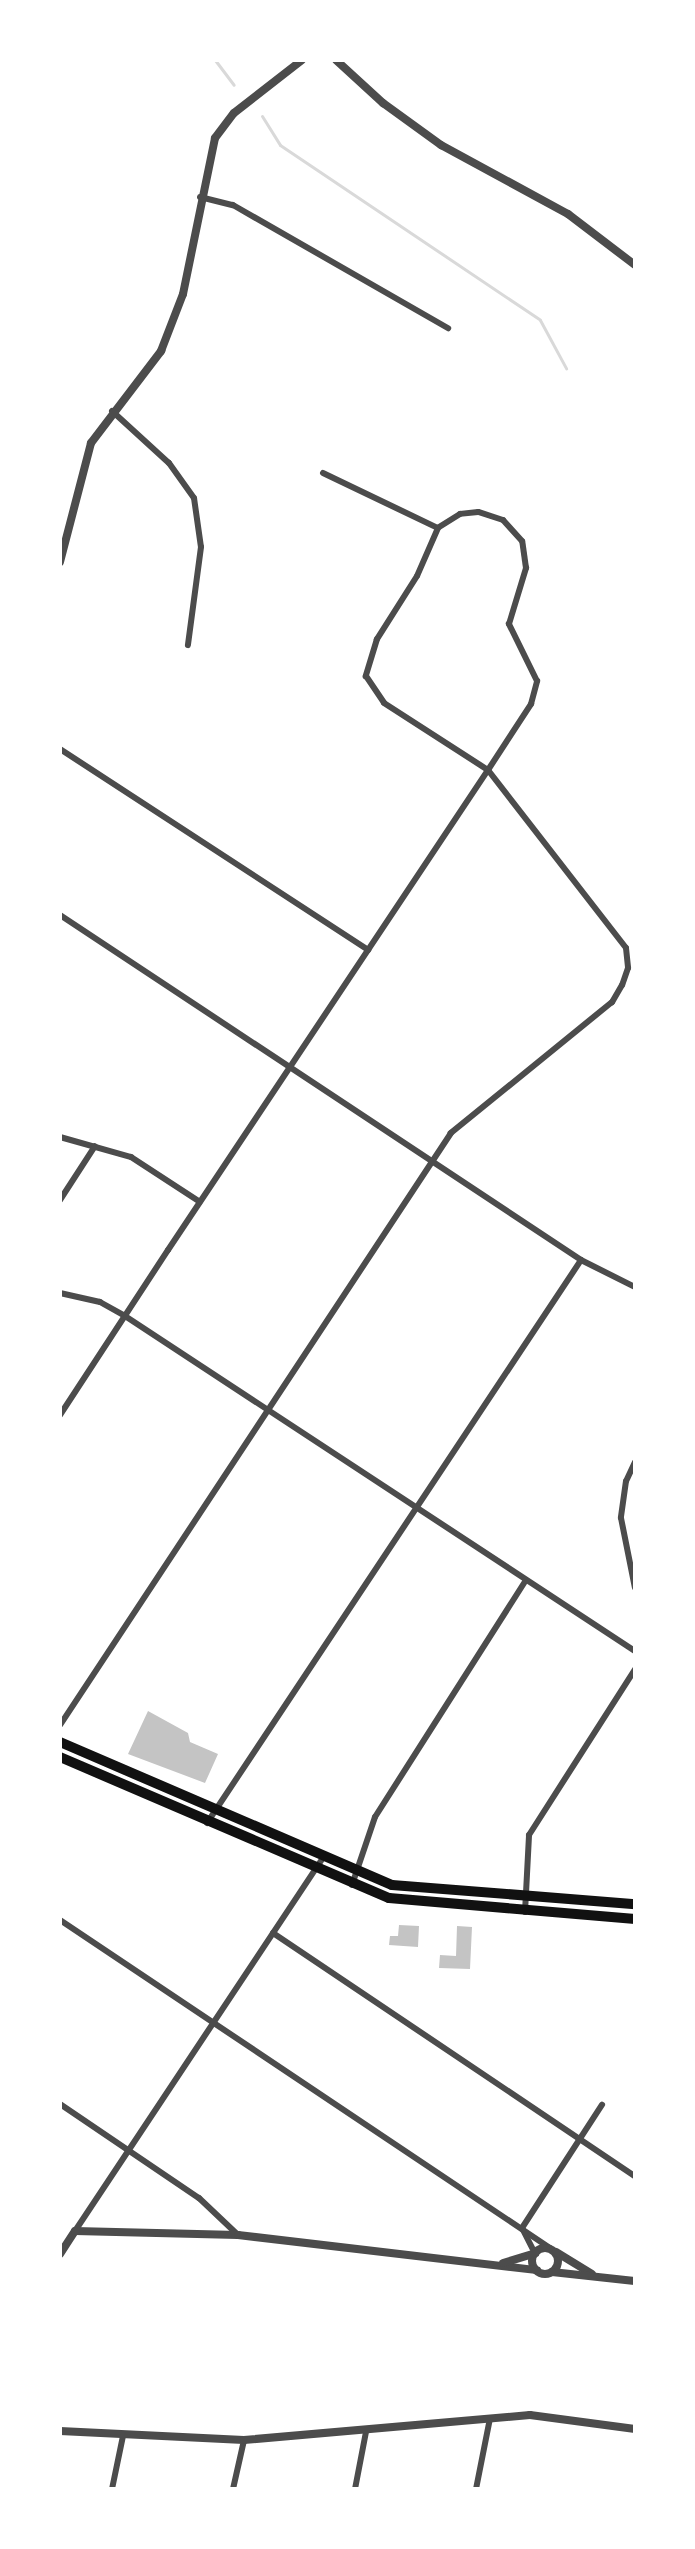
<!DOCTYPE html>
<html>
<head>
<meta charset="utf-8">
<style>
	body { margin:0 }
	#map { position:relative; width:695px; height:2549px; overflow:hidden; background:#fff; font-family:Montserrat,sans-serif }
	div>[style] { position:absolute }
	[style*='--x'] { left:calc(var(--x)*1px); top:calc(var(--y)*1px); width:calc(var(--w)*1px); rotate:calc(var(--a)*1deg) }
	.stream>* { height:3px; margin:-1.5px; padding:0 1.5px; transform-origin:1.5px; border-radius:1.5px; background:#d9d9d9 }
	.building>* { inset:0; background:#c4c4c4 }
	.minor>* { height:6px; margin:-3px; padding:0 3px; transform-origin:3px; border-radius:3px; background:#4c4c4c }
	.tertiary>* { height:8px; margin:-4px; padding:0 4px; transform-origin:4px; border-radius:4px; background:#4c4c4c }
	.tertiary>.ring { margin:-4px; padding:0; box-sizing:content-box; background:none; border:8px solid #4c4c4c; border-radius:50% }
	.primary>* { height:10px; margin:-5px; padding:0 5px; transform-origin:5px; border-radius:5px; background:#111 }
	span { translate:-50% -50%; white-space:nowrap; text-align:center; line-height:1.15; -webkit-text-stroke:7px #fff; paint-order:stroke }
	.frame { position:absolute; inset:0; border:62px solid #fff; pointer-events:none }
</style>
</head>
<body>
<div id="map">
	<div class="stream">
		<div style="--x:215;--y:60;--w:31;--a:53"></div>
		<div style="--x:262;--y:116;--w:34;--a:58"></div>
		<div style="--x:280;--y:145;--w:313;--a:33.9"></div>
		<div style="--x:540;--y:320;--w:55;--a:61.6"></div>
	</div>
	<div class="building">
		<div style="clip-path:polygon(148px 1711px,188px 1733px,190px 1742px,218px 1754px,205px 1783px,128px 1754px)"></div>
		<div style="clip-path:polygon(399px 1925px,419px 1926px,418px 1947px,389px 1945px,390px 1936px,398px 1936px)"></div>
		<div style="clip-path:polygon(457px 1926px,472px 1927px,470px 1969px,439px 1968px,440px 1955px,456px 1956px)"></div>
	</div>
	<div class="minor">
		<div style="--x:200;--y:197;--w:34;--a:14"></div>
		<div style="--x:233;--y:205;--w:248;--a:29.8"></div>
		<div style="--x:112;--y:411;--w:77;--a:42.4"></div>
		<div style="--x:169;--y:463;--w:43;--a:54.5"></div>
		<div style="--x:194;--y:498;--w:49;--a:81.9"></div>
		<div style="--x:201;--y:547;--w:99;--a:97.6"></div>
		<div style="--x:323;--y:473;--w:127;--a:25.6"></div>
		<div style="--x:60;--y:749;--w:368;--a:33.1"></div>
		<div style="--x:60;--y:915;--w:625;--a:33.51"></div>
		<div style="--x:581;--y:1260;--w:60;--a:26.6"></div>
		<div style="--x:60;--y:1137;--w:74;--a:15.7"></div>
		<div style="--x:131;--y:1157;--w:82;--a:33.1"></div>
		<div style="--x:60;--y:1200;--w:64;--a:-57.1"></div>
		<div style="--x:60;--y:1293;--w:41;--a:12.7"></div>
		<div style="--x:100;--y:1302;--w:29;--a:29"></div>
		<div style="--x:125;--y:1316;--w:610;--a:33.3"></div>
		<div style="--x:60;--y:1415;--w:197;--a:-56.8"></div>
		<div style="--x:168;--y:1250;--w:577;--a:-56.31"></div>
		<div style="--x:488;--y:770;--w:79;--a:-56.9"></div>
		<div style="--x:531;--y:704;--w:24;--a:-75"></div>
		<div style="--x:537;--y:681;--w:64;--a:-116.2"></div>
		<div style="--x:509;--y:624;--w:59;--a:-73.1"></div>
		<div style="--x:526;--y:568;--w:27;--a:-98"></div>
		<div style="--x:522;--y:541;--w:28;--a:-132"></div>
		<div style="--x:503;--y:520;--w:26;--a:-162"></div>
		<div style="--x:478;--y:512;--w:18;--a:174"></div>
		<div style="--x:460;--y:514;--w:26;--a:148"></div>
		<div style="--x:438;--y:528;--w:52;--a:113.6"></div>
		<div style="--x:417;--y:576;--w:75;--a:122.4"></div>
		<div style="--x:377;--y:639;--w:39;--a:107"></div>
		<div style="--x:366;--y:676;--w:32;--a:56"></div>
		<div style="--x:384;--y:703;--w:124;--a:32.8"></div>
		<div style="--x:488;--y:770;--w:225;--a:52.2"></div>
		<div style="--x:626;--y:948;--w:20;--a:84"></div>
		<div style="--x:628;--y:968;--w:18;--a:109"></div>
		<div style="--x:622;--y:985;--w:20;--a:120"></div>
		<div style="--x:612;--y:1002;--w:208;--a:140.9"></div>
		<div style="--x:451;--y:1133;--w:709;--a:123.44"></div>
		<div style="--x:635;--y:1462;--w:21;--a:115"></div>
		<div style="--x:626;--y:1481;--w:37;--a:98"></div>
		<div style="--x:621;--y:1518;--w:71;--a:78.7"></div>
		<div style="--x:207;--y:1823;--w:676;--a:-56.4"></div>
		<div style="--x:352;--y:1885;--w:72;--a:-71.3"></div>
		<div style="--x:375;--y:1817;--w:281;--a:-57.5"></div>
		<div style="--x:525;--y:1912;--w:77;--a:-87"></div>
		<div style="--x:529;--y:1835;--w:197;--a:-57.4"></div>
		<div style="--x:60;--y:1920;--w:590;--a:33.8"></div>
		<div style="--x:273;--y:1933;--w:436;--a:33.9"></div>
		<div style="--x:60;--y:2104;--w:168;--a:34.1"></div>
		<div style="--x:199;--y:2198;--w:52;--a:43.5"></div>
		<div style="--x:522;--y:2228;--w:147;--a:-57"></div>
		<div style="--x:522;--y:2228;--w:28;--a:63"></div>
		<div style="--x:75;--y:2231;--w:448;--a:-56.4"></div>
		<div style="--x:112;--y:2489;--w:54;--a:-78.3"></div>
		<div style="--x:233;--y:2489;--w:50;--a:-77.3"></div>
		<div style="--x:355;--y:2489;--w:58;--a:-79.1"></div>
		<div style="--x:476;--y:2489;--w:72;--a:-78.8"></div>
	</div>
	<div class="tertiary">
		<div style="--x:336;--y:60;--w:64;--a:42.5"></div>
		<div style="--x:383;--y:103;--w:72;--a:35.9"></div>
		<div style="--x:441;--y:145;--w:145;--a:28.5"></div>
		<div style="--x:568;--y:214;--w:84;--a:37.3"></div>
		<div style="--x:60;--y:562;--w:123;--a:-75.4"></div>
		<div style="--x:91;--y:443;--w:116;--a:-52.7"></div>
		<div style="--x:161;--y:351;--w:61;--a:-68.9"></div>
		<div style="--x:183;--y:294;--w:159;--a:-78.4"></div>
		<div style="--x:215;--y:138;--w:31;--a:-53"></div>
		<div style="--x:234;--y:113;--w:86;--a:-37.9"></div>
		<div class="ring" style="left:532px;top:2248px;width:18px;height:18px"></div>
		<div style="--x:556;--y:2252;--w:42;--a:31.4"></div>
		<div style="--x:60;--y:2254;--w:27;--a:-57"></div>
		<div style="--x:75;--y:2231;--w:163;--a:1.4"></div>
		<div style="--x:238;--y:2235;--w:301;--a:6.7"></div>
		<div style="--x:503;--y:2263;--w:34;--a:-17"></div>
		<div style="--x:552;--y:2272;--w:83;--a:6.2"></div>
		<div style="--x:60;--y:2431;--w:184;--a:2.8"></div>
		<div style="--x:244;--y:2440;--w:287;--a:-5"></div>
		<div style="--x:530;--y:2415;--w:106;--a:7.6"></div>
	</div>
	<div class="primary">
		<div style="--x:60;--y:1742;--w:361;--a:23.3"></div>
		<div style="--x:392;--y:1885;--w:244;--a:4.5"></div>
		<div style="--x:60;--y:1757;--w:358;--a:23.2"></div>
		<div style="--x:389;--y:1898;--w:247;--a:4.9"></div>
	</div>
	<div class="frame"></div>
</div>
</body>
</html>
